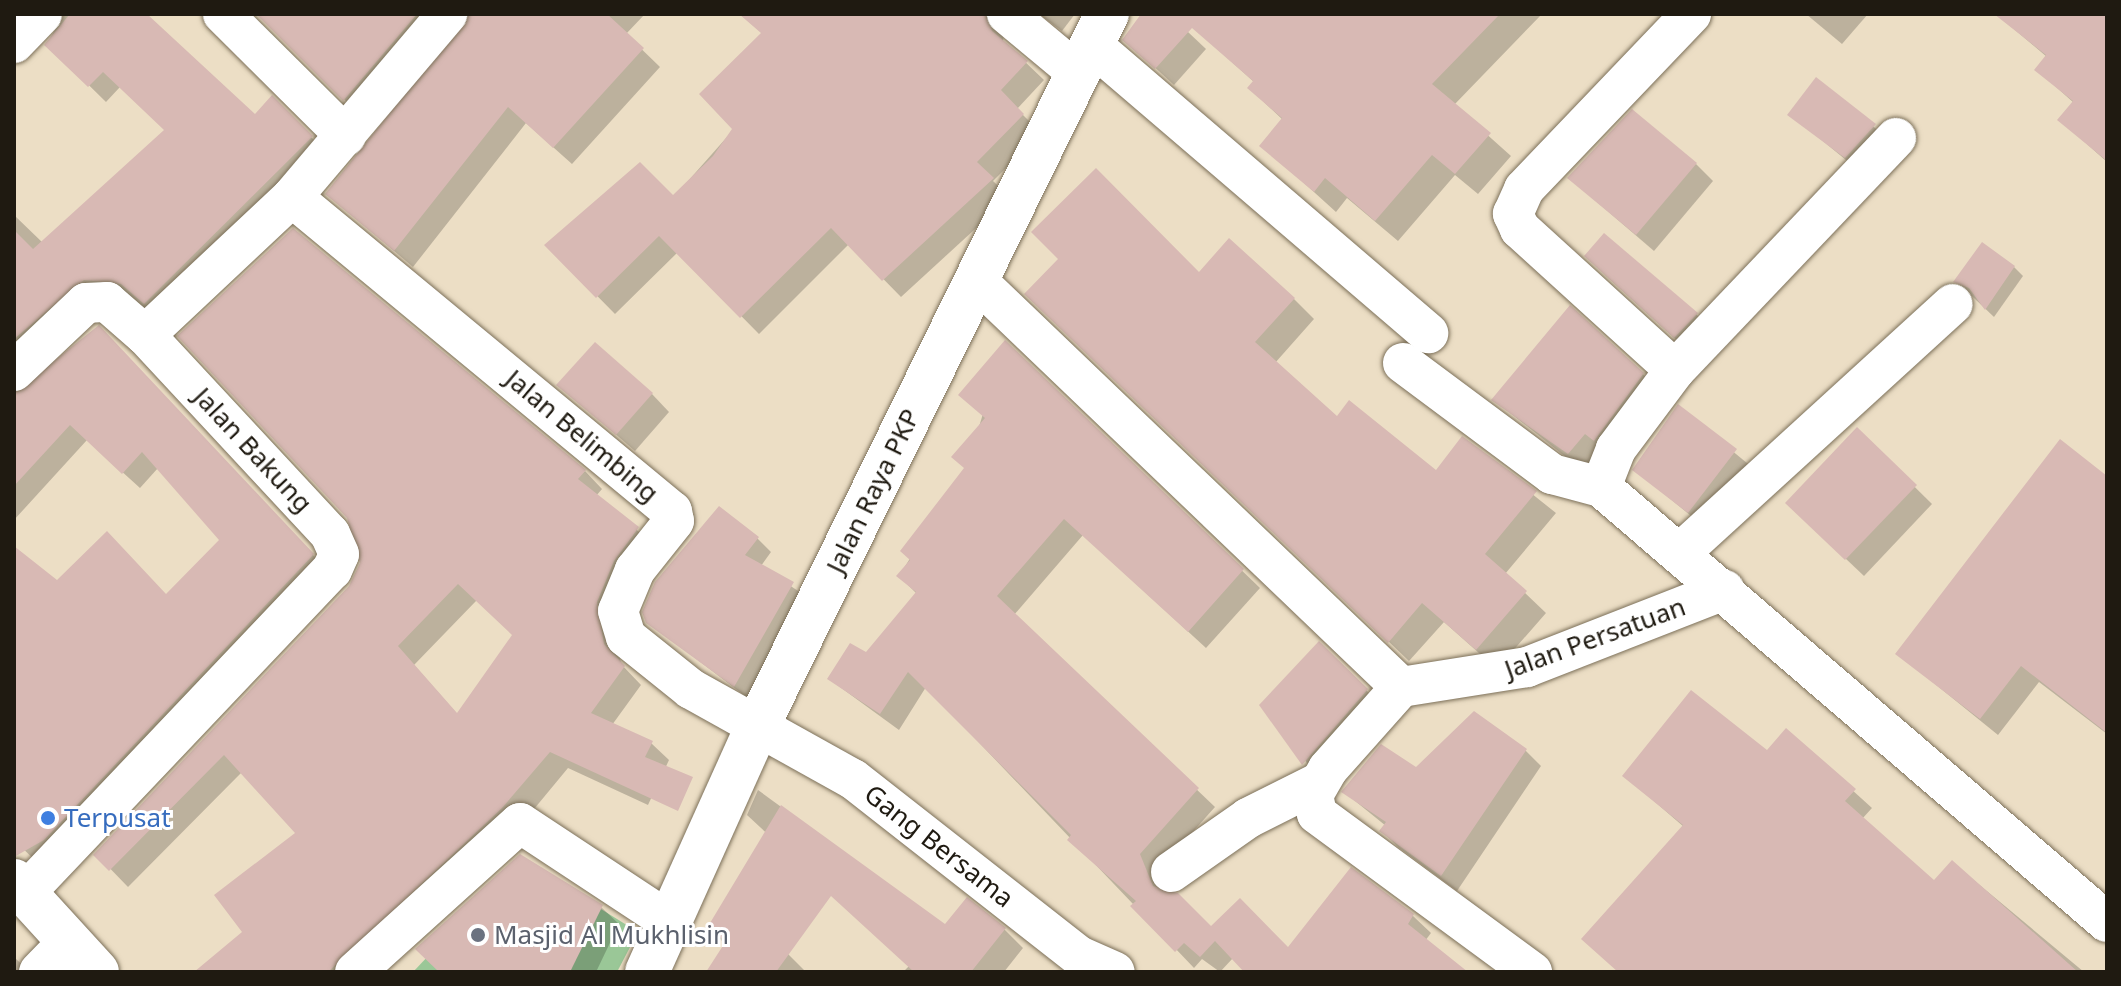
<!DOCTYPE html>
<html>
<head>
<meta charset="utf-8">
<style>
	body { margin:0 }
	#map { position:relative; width:2121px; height:986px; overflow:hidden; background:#ecdec5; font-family:"Noto Sans",sans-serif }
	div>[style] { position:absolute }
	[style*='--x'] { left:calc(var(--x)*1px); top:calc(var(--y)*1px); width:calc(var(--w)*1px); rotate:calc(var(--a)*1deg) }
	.green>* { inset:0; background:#9ac797 }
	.shadow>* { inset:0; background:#0003 }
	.building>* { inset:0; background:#d8b9b4 }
	.roads { filter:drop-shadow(0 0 2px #7c7059) drop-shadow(0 0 2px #7c7059) }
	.minor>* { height:40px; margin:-20px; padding:0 20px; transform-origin:20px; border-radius:20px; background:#fff }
	.tertiary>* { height:44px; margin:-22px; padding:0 22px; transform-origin:22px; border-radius:22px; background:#fff }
	.dots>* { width:22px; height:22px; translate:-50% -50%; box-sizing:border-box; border:4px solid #fff; border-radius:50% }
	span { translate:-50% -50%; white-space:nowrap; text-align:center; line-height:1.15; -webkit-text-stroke:6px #fff; paint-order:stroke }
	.street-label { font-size:26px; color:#1f1a11 }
	.shop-label { font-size:26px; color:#366cbe }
	.left { translate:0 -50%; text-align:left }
	.worship-label { font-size:26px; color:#5b616d }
	.frame { position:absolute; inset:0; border:16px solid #1f1a11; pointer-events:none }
</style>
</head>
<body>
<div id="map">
	<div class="green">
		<div style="clip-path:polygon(520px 859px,638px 932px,617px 972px,413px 972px)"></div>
	</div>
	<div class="shadow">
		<div style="clip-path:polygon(64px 14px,144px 14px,255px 117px,272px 98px,328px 154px,162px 319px,125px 295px,14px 371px,14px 215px,43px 243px,166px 130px,120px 87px,106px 102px,47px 44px)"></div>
		<div style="clip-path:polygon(258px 14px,453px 14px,362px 117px)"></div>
		<div style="clip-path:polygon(471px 14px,645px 14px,626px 34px,660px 67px,572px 164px,526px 123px,413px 267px,327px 194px)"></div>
		<div style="clip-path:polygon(740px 14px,1016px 14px,1006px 17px,1003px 41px,1044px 80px,1017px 109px,1041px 133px,993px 181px,1010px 197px,901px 297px,849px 244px,759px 334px,678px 252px,615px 314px,547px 245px,673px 198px,735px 128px,763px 34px)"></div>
		<div style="clip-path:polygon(1039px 14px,1075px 14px,1062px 31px)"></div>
		<div style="clip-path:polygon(1145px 14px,1169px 14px,1206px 49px,1174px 85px,1125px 40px)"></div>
		<div style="clip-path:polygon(1187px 14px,1542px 14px,1454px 105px,1511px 156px,1478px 194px,1455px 175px,1398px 241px,1347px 198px,1336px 212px,1262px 145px,1283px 120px,1249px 88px,1254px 82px,1183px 18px)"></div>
		<div style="clip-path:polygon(1806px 14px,1868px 14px,1842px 44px)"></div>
		<div style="clip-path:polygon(1996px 14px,2107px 14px,2107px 162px,2060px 120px,2074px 103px,2037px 70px,2047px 57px)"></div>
		<div style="clip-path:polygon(1817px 80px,1892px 142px,1863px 174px,1790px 114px)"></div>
		<div style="clip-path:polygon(1696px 164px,1713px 181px,1654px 251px,1569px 178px)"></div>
		<div style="clip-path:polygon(2014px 267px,2023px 276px,1994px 317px,1956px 281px)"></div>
		<div style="clip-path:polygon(1604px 274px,1696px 314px,1713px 332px,1692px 354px)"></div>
		<div style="clip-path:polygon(1199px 275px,1294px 299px,1314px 319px,1275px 363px,1338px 418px,1436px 473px,1463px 439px,1556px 513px,1505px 574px,1546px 613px,1497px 669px,1444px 622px,1409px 661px,1046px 314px)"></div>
		<div style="clip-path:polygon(1005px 342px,1260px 588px,1206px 648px,1083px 535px,1014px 615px,1215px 807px,1156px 873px,1164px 891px,1211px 929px,1288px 950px,1351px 870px,1413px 916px,1431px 933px,1425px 941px,1464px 972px,1247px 972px,1233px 958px,1220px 972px,1202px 959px,1194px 968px,926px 687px,899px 730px,829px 679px,866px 655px,917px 594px,899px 576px,966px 469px)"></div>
		<div style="clip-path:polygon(115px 344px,329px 572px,43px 868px,14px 840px,14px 683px,166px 596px,222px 541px,158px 468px,140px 488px,87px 440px,14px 520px,14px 395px)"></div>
		<div style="clip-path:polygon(1643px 374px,1660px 392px,1581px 469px,1494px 400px)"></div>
		<div style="clip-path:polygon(559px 385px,652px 394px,669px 412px,635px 451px)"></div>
		<div style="clip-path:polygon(1679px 407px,1753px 468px,1707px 529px,1635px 470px)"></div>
		<div style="clip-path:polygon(1857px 430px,1932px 504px,1864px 576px,1805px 520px)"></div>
		<div style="clip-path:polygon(evenodd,585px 471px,602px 489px,596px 496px,656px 546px,614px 621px,621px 664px,641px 685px,612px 725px,651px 743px,669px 760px,648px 805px,568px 768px,520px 826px,361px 972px,226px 972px,298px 833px,242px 772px,128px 887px,96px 854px,585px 471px,477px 600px,514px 636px,458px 715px,414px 665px,477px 600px)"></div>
		<div style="clip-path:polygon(2107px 478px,2107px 734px,2039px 682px,1998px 735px,1898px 654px)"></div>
		<div style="clip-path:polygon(757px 538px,771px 552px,761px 566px,807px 597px,749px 699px,648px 622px)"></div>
		<div style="clip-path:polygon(1319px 643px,1384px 708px,1321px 781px,1262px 705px)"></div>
		<div style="clip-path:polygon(1787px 731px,1872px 808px,1862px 819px,1934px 883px,1952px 862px,2084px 972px,1619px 972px,1684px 827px,1625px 776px,1767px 753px)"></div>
		<div style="clip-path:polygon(1525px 750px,1541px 766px,1457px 891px,1398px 847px,1382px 831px,1386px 826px,1344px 792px)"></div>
		<div style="clip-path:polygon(758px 790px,946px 927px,1004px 929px,1023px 948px,1004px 972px,903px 972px,909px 966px,747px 815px)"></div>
		<div style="clip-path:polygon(730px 896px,806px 972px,708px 972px,726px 945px,709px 928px)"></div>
		<div style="clip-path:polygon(601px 907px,619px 924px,596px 972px,441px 972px)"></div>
		<div style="clip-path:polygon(14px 957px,30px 972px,14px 972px)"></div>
	</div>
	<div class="building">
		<div style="clip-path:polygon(70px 14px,147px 14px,255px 114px,272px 95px,313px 136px,144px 304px,121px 284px,84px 280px,14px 339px,14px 230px,33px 249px,164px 130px,103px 72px,88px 87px,44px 45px)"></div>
		<div style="clip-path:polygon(256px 14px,417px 14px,343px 101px)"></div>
		<div style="clip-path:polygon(469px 14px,607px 14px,644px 48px,553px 148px,508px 107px,394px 251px,325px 194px)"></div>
		<div style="clip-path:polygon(739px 14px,985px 14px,992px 31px,1028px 61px,1001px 90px,1024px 114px,977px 162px,994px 178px,882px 281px,831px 228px,740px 318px,659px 236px,596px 298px,544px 245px,640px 162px,673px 195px,713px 156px,732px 129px,699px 94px,761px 33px)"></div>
		<div style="clip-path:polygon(1141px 14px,1500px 14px,1432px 84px,1491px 133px,1455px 174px,1432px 155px,1375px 221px,1325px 178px,1314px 192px,1259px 146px,1282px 118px,1247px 88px,1253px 81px,1192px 28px,1155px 69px,1122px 40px)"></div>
		<div style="clip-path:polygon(1994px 14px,2107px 14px,2107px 161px,2057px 120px,2073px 101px,2034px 70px,2046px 55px)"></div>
		<div style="clip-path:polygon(1816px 77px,1876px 124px,1845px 158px,1787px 115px)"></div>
		<div style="clip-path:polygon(1632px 109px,1697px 163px,1636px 235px,1567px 178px)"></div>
		<div style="clip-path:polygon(1096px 168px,1199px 272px,1229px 238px,1295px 298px,1255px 342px,1337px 416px,1349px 400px,1436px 470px,1462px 436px,1537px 491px,1485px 554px,1527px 591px,1476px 650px,1422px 603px,1388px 643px,1024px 294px,1058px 259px,1031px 232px)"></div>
		<div style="clip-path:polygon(evenodd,293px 228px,586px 470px,578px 479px,639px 527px,614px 561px,597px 602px,604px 644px,625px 666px,591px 713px,653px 741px,645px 757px,693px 777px,678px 811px,550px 752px,502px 808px,328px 972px,194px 972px,242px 932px,214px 895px,295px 833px,224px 755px,109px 871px,93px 855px,349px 586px,360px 563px,347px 518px,177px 336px,293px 228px,458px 584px,512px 635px,457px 713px,398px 646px,458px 584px)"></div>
		<div style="clip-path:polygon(1604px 233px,1698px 313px,1674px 338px,1584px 256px)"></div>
		<div style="clip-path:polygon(1982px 242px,2015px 266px,1985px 310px,1969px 288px,1953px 282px)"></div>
		<div style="clip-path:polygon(1570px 305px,1644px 373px,1594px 441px,1585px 434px,1568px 454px,1491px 400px)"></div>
		<div style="clip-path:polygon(99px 325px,314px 554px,44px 840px,14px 857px,14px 546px,57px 580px,107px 531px,166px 594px,219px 540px,142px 452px,122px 474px,70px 425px,14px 486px,14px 393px)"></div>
		<div style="clip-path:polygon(1005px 340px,1244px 569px,1188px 632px,1064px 519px,997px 596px,1199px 788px,1140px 854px,1153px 886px,1178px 893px,1211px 926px,1240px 898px,1288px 947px,1351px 867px,1414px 914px,1408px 924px,1468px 972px,1244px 972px,1215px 941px,1200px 957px,1184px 943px,1175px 952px,1130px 906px,1136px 901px,1067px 840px,1071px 835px,908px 672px,880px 714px,827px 679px,850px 643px,866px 652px,916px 592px,896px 576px,910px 560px,900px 551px,964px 468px,951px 457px,985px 418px,958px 395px)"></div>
		<div style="clip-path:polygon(595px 342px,653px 393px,616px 435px,556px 385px)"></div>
		<div style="clip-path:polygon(1678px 404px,1737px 449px,1688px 513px,1632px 470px)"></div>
		<div style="clip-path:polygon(1857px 427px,1917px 485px,1845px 560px,1785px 503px)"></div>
		<div style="clip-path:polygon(2060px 439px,2107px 476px,2107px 733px,2021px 666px,1980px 719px,1895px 654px)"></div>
		<div style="clip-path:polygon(719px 506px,759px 537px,745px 555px,794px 582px,734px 687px,646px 623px,642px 612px,655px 582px)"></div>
		<div style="clip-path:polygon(1319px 641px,1368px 689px,1302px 765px,1259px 705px)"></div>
		<div style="clip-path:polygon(1691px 690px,1767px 750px,1786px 728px,1856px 789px,1845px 801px,1934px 880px,1952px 860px,2078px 972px,1618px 972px,1581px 939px,1683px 825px,1622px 776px)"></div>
		<div style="clip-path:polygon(1474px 711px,1527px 749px,1441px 876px,1379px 831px,1386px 822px,1341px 792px,1381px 744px,1416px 767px)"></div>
		<div style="clip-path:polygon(781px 805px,945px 924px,967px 897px,1006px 928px,971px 972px,914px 972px,831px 896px,776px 972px,706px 972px,726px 941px,707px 928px)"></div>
		<div style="clip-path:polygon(520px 854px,603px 905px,570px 972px,439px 972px,415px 949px)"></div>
	</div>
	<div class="roads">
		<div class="minor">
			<div style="--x:223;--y:14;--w:173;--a:44.8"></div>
			<div style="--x:1007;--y:14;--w:94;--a:39.8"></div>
			<div style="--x:14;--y:43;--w:40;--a:-46"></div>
			<div style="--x:1092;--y:45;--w:443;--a:40.6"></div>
			<div style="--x:1896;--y:138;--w:320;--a:133.6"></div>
			<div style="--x:1675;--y:370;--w:99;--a:126.8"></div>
			<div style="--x:1616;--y:449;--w:41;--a:111.5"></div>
			<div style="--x:1601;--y:487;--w:667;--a:40.69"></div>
			<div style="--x:292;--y:197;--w:493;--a:39.6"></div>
			<div style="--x:672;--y:511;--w:10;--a:79"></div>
			<div style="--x:674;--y:521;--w:63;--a:128.5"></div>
			<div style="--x:635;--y:570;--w:44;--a:112.5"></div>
			<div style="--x:618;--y:611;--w:27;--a:73"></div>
			<div style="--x:626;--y:637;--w:83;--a:38.7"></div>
			<div style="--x:691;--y:689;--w:185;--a:29.1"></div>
			<div style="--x:853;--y:779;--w:287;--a:38.1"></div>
			<div style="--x:1079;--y:956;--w:39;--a:24"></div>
			<div style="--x:977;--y:281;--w:587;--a:43.76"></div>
			<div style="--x:1401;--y:687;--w:128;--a:-9"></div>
			<div style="--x:1527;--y:667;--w:212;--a:-21.3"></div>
			<div style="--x:1403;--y:363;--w:186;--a:36.7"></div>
			<div style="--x:1552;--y:474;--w:51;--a:14.9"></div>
			<div style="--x:1675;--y:370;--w:210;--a:-137.7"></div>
			<div style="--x:1520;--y:229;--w:17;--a:-115"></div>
			<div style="--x:1513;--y:214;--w:27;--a:-66"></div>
			<div style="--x:1524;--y:189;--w:242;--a:-46.3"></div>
			<div style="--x:14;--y:371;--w:99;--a:-43.4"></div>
			<div style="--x:86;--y:303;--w:21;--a:-3"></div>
			<div style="--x:107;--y:302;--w:50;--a:41"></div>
			<div style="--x:1680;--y:553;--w:369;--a:-42.4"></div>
			<div style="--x:1401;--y:687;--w:110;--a:131.7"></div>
			<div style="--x:1328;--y:769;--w:30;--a:120"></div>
			<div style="--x:1313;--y:795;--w:19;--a:78"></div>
			<div style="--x:1317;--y:814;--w:267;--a:36.3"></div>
			<div style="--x:1171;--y:872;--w:94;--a:-35"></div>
			<div style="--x:1248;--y:818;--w:80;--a:-26.6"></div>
			<div style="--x:25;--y:893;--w:446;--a:-46.5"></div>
			<div style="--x:332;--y:570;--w:17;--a:-66"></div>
			<div style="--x:339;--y:554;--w:22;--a:-114"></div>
			<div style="--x:330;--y:534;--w:272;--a:-132.9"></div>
			<div style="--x:145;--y:335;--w:202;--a:-43.2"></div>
			<div style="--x:292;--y:197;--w:240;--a:-49.7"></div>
			<div style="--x:39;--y:972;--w:42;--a:-46"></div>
			<div style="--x:355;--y:972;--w:222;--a:-42.1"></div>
			<div style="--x:520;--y:823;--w:180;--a:33.4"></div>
		</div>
		<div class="tertiary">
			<div style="--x:14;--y:881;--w:123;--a:47.6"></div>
			<div style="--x:647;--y:972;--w:273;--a:-65.8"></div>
			<div style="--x:759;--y:723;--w:790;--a:-63.86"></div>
		</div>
	</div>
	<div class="dots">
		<div style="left:48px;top:818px;background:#3f7fe0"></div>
		<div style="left:478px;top:935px;background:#6b7280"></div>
	</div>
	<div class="street-label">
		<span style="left:582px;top:436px;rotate:40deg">Jalan Belimbing</span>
		<span style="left:253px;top:450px;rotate:47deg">Jalan Bakung</span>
		<span style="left:873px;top:491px;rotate:-64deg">Jalan Raya PKP</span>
		<span style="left:1595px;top:638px;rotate:-20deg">Jalan Persatuan</span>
		<span style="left:939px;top:846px;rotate:38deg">Gang Bersama</span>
	</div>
	<div class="shop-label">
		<span class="left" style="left:64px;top:818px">Terpusat</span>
	</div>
	<div class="worship-label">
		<span class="left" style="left:494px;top:935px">Masjid Al Mukhlisin</span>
	</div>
	<div class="frame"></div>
</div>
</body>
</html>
